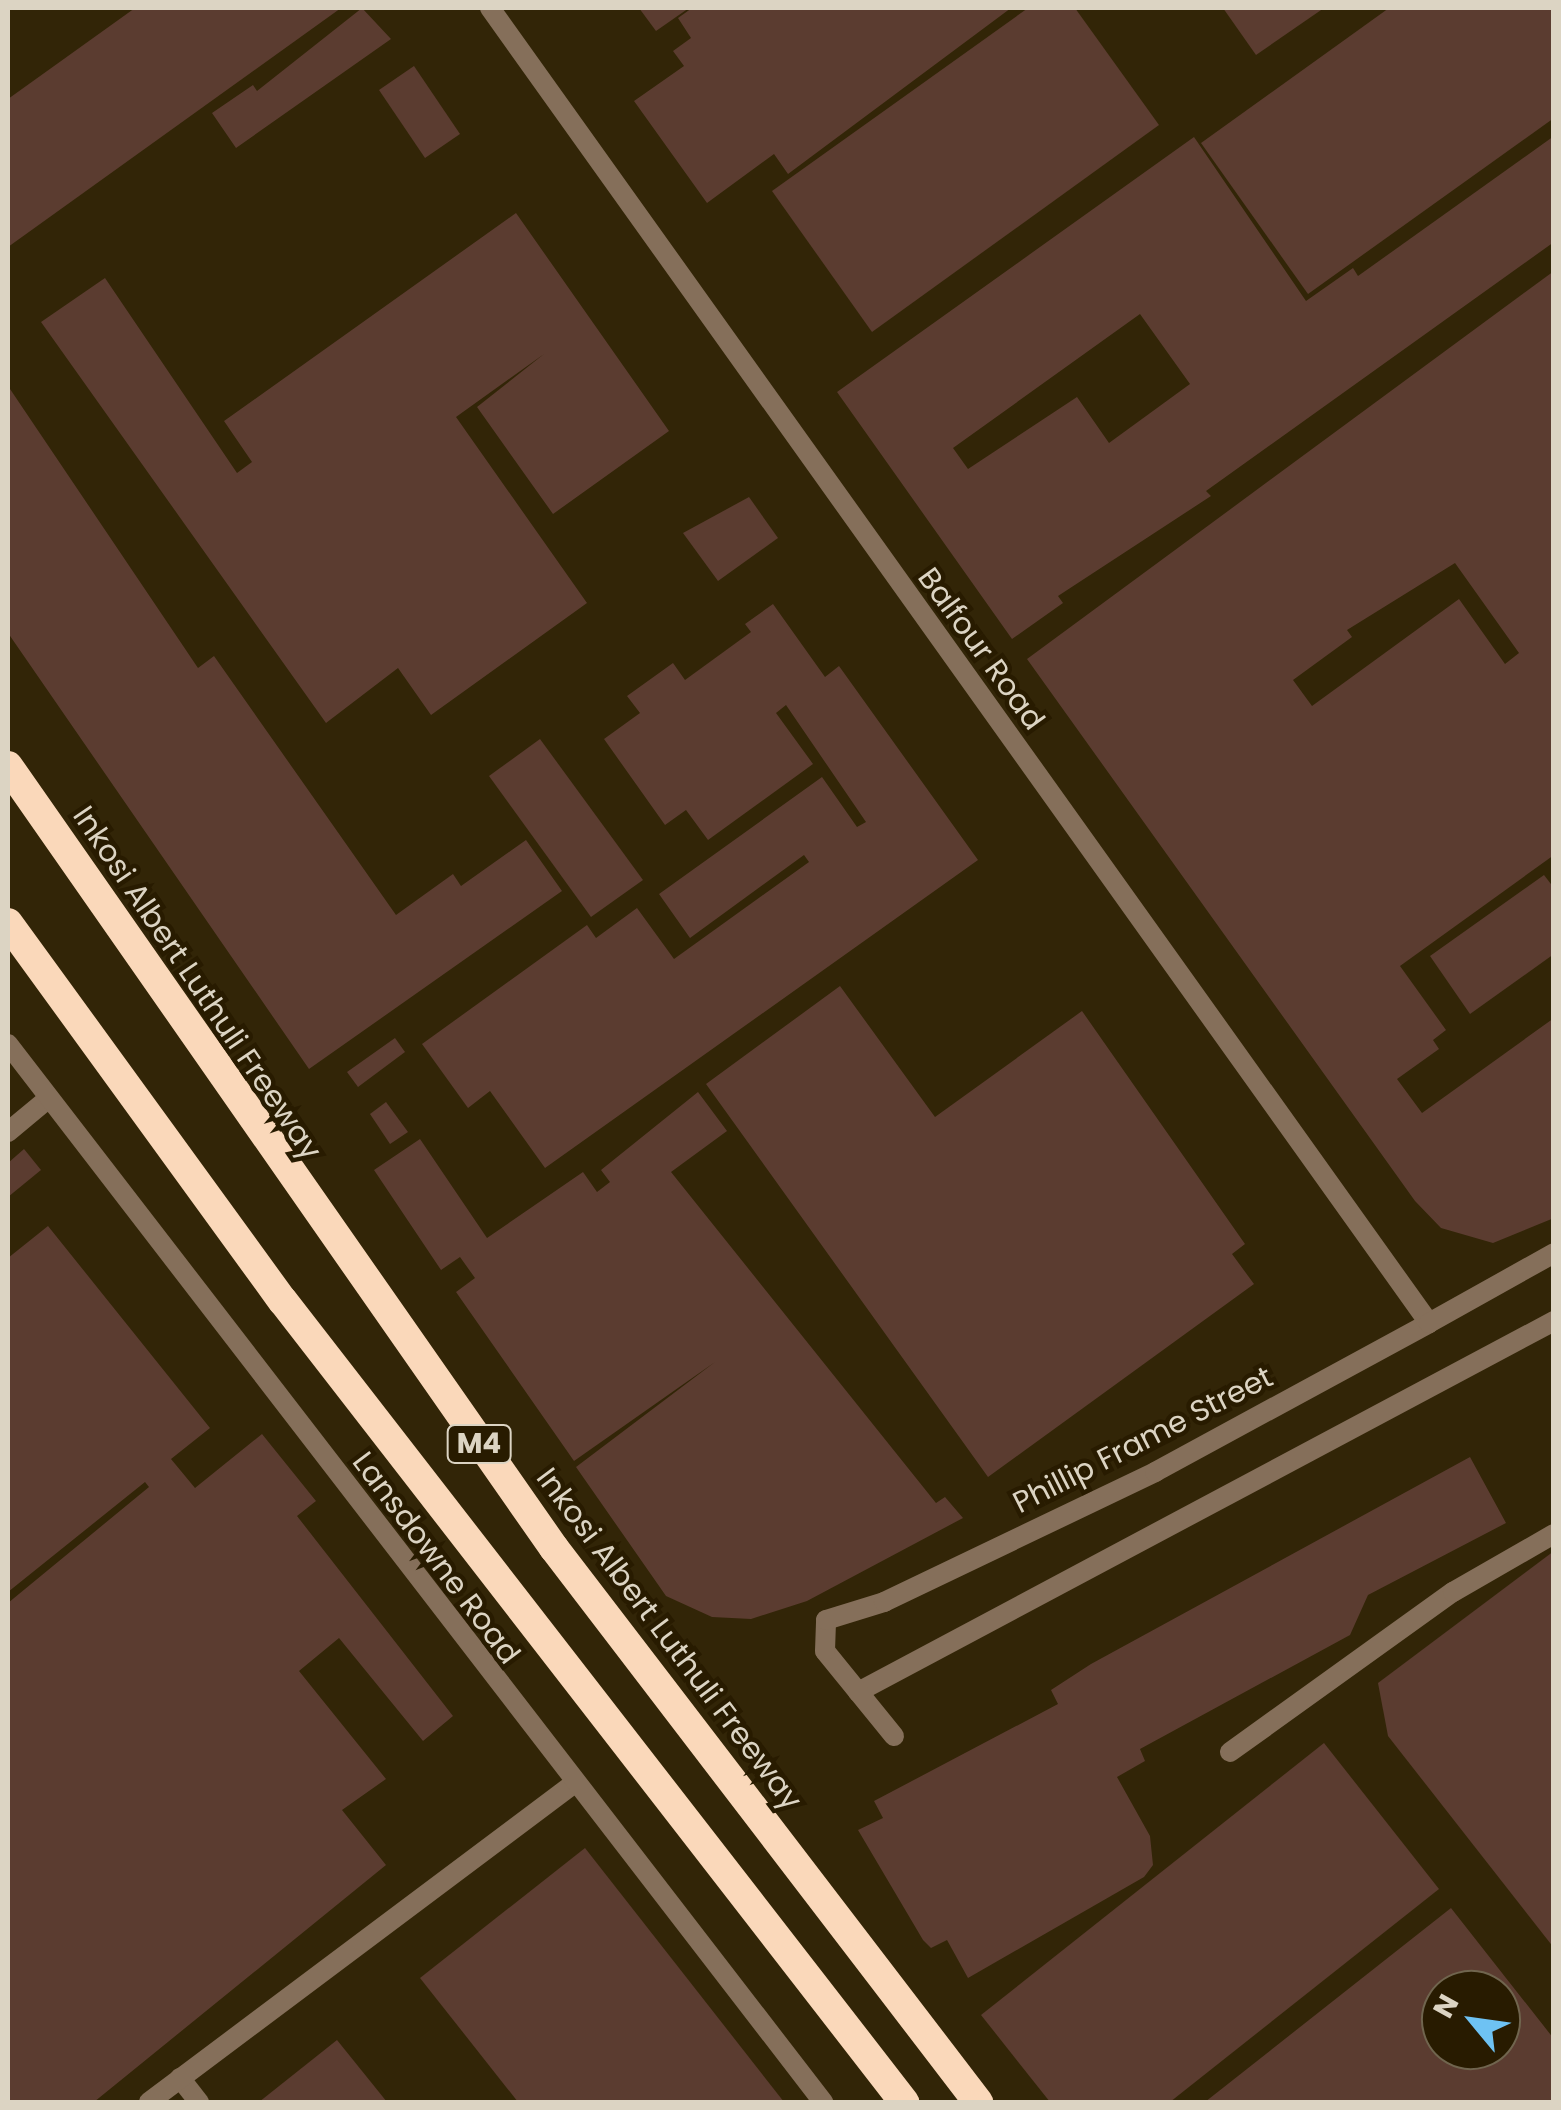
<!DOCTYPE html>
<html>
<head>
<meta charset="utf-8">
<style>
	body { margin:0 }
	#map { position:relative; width:1561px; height:2110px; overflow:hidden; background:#322507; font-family:Poppins,sans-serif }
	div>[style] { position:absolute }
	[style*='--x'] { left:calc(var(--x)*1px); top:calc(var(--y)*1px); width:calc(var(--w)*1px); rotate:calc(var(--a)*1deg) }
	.building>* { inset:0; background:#5b3c30 }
	.lane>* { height:20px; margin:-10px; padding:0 10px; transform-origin:10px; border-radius:10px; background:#856f5a }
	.street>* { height:20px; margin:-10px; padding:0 10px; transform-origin:10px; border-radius:10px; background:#856f5a }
	.highway>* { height:30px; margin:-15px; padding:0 15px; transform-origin:15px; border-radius:15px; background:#fad8ba }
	span { translate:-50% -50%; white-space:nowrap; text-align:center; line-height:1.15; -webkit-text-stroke:9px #281b00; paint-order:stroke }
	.shield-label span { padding:2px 8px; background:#281b00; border:2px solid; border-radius:8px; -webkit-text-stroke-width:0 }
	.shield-label { font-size:28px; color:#dcd4c3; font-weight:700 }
	.street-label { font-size:30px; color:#dcd4c3 }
	.frame { position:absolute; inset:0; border:10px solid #dcd4c3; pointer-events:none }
	.north { position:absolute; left:1421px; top:1970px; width:100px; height:100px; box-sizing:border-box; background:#281b00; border:2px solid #70654e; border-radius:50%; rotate:299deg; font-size:28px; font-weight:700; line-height:40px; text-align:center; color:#dcd4c3 }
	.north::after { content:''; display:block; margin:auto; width:35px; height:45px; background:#6ec2f3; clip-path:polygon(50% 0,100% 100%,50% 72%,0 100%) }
</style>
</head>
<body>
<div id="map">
	<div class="building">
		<div style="clip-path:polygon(135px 8px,341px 8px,8px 247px,8px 99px)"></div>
		<div style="clip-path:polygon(362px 8px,391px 39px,236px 148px,212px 113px,253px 85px,257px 91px)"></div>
		<div style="clip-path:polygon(639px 8px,689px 8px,656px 31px)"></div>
		<div style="clip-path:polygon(692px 8px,1011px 8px,788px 174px,774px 154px,707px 203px,634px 101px,684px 66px,673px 51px,691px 38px,678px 18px)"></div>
		<div style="clip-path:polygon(1028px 8px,1075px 8px,1159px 125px,872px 332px,772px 191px)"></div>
		<div style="clip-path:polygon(1223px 8px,1324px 8px,1256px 55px)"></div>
		<div style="clip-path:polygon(1389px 8px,1554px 8px,1554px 118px,1308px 294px,1201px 143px)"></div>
		<div style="clip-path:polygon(414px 66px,460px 134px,425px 158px,379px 90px)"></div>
		<div style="clip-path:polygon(evenodd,1554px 136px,1554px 242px,1206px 491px,1211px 496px,1058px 596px,1063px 603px,1012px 639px,837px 392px,1194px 137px,1306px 301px,1353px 268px,1358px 276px,1554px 136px,1140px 314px,1190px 384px,1109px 443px,1077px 397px,968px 469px,953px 448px,1140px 314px)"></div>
		<div style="clip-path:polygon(516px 213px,669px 431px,553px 514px,477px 407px,544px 354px,456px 417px,587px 603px,431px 715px,398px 668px,326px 723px,41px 322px,105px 278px,237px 473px,252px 462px,224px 421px)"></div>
		<div style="clip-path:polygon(evenodd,1554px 271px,1554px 855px,1400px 966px,1446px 1030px,1433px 1040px,1439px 1049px,1397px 1079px,1422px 1113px,1554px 1018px,1554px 1218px,1493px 1243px,1441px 1228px,1415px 1201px,1027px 659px,1554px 271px,1455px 563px,1519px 653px,1505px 664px,1459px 599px,1312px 706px,1293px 680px,1352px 637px,1347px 630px,1455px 563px)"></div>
		<div style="clip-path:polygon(8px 386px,198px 668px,214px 656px,396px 915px,453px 874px,461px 886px,526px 840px,562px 891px,309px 1069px,8px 633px)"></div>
		<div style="clip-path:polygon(749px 497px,778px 538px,718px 581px,683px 533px)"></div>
		<div style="clip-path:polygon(773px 604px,825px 677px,839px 666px,978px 860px,545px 1168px,490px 1091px,468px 1108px,422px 1044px,587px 925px,596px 938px,637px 908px,674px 959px,809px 862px,804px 855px,690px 938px,659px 894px,822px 777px,857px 827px,866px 822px,786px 705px,776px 713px,813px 764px,708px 840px,686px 810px,665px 825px,604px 739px,640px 713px,627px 696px,673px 663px,685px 680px,751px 632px,745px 624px)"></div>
		<div style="clip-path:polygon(540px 739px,643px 880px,591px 917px,489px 776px)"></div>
		<div style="clip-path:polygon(1544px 875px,1554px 888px,1554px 954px,1470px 1014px,1430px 956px)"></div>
		<div style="clip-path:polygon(840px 986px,935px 1117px,1082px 1011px,1245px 1244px,1232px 1254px,1254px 1284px,988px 1477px,706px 1084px)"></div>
		<div style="clip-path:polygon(395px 1038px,405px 1052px,358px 1087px,347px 1072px)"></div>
		<div style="clip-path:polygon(698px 1092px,727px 1131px,671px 1172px,936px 1503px,945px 1497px,963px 1518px,807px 1601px,751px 1619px,712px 1617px,666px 1596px,576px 1467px,715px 1362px,574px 1461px,456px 1292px,475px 1278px,460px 1257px,441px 1270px,374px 1170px,420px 1139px,487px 1238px,583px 1172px,597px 1192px,610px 1182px,601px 1170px)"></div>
		<div style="clip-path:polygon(386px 1102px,408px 1132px,390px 1144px,370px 1114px)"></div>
		<div style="clip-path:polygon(24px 1149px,41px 1170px,8px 1197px,8px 1163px)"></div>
		<div style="clip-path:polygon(48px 1226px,210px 1428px,171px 1459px,195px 1488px,262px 1434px,316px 1501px,297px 1516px,453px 1716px,423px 1741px,339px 1638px,299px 1671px,386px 1779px,342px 1810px,386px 1865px,94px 2102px,8px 2102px,8px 1603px,149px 1487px,145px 1482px,8px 1592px,8px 1258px)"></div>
		<div style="clip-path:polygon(1470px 1457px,1506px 1523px,1368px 1595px,1350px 1635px,1140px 1749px,1145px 1761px,1117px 1777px,1150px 1836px,1153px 1865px,1144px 1877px,968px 1978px,947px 1940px,931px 1948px,923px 1940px,858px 1830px,883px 1818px,874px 1801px,1058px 1704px,1051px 1690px,1091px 1664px)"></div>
		<div style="clip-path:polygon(1554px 1551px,1554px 1948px,1388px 1736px,1378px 1683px)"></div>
		<div style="clip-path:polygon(1324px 1743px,1439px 1889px,1170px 2102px,1050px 2102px,981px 2015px)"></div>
		<div style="clip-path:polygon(585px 1848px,784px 2102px,518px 2102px,420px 1978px)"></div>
		<div style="clip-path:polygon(evenodd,1451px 1908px,1554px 2039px,1554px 2102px,1205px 2102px,1451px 1908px,1441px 1990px,1501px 1990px,1501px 2050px,1441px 2050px,1441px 1990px)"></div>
		<div style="clip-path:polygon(337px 2040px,387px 2102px,259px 2102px)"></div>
	</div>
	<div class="lane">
		<div style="--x:8;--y:1132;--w:53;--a:-39.7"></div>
		<div style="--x:858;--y:1692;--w:789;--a:-28.06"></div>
		<div style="--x:894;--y:1736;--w:109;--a:-129.1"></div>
		<div style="--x:825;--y:1651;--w:31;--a:-88"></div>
		<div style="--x:826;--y:1620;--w:61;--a:-17.2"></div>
		<div style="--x:884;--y:1602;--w:301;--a:-25.6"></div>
		<div style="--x:1155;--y:1472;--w:312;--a:-28.5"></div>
		<div style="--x:1230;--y:1752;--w:274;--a:-35.7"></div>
		<div style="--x:1453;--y:1592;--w:116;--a:-29.9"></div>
		<div style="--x:180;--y:2078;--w:31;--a:52"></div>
		<div style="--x:149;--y:2102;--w:529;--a:-36.85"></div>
	</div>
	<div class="street">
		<div style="--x:490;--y:8;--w:1616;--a:54.47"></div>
		<div style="--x:1429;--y:1323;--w:143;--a:-29.2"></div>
		<div style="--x:8;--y:1044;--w:1336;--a:52.39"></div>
	</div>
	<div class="highway">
		<div style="--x:8;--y:766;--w:954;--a:55.08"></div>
		<div style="--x:554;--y:1548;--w:698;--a:52.57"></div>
		<div style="--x:8;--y:923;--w:467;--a:54"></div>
		<div style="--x:283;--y:1301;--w:1014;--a:52.21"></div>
	</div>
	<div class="shield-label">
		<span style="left:479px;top:1444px">M4</span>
	</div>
	<div class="street-label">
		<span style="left:981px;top:649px;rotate:54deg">Balfour Road</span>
		<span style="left:197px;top:983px;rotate:56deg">Inkosi Albert Luthuli Freeway</span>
		<span style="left:1143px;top:1440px;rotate:-27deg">Phillip Frame Street</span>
		<span style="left:436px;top:1558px;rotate:53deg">Lansdowne Road</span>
		<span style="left:669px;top:1639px;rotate:53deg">Inkosi Albert Luthuli Freeway</span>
	</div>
	<div class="frame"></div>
	<div class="north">N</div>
</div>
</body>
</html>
